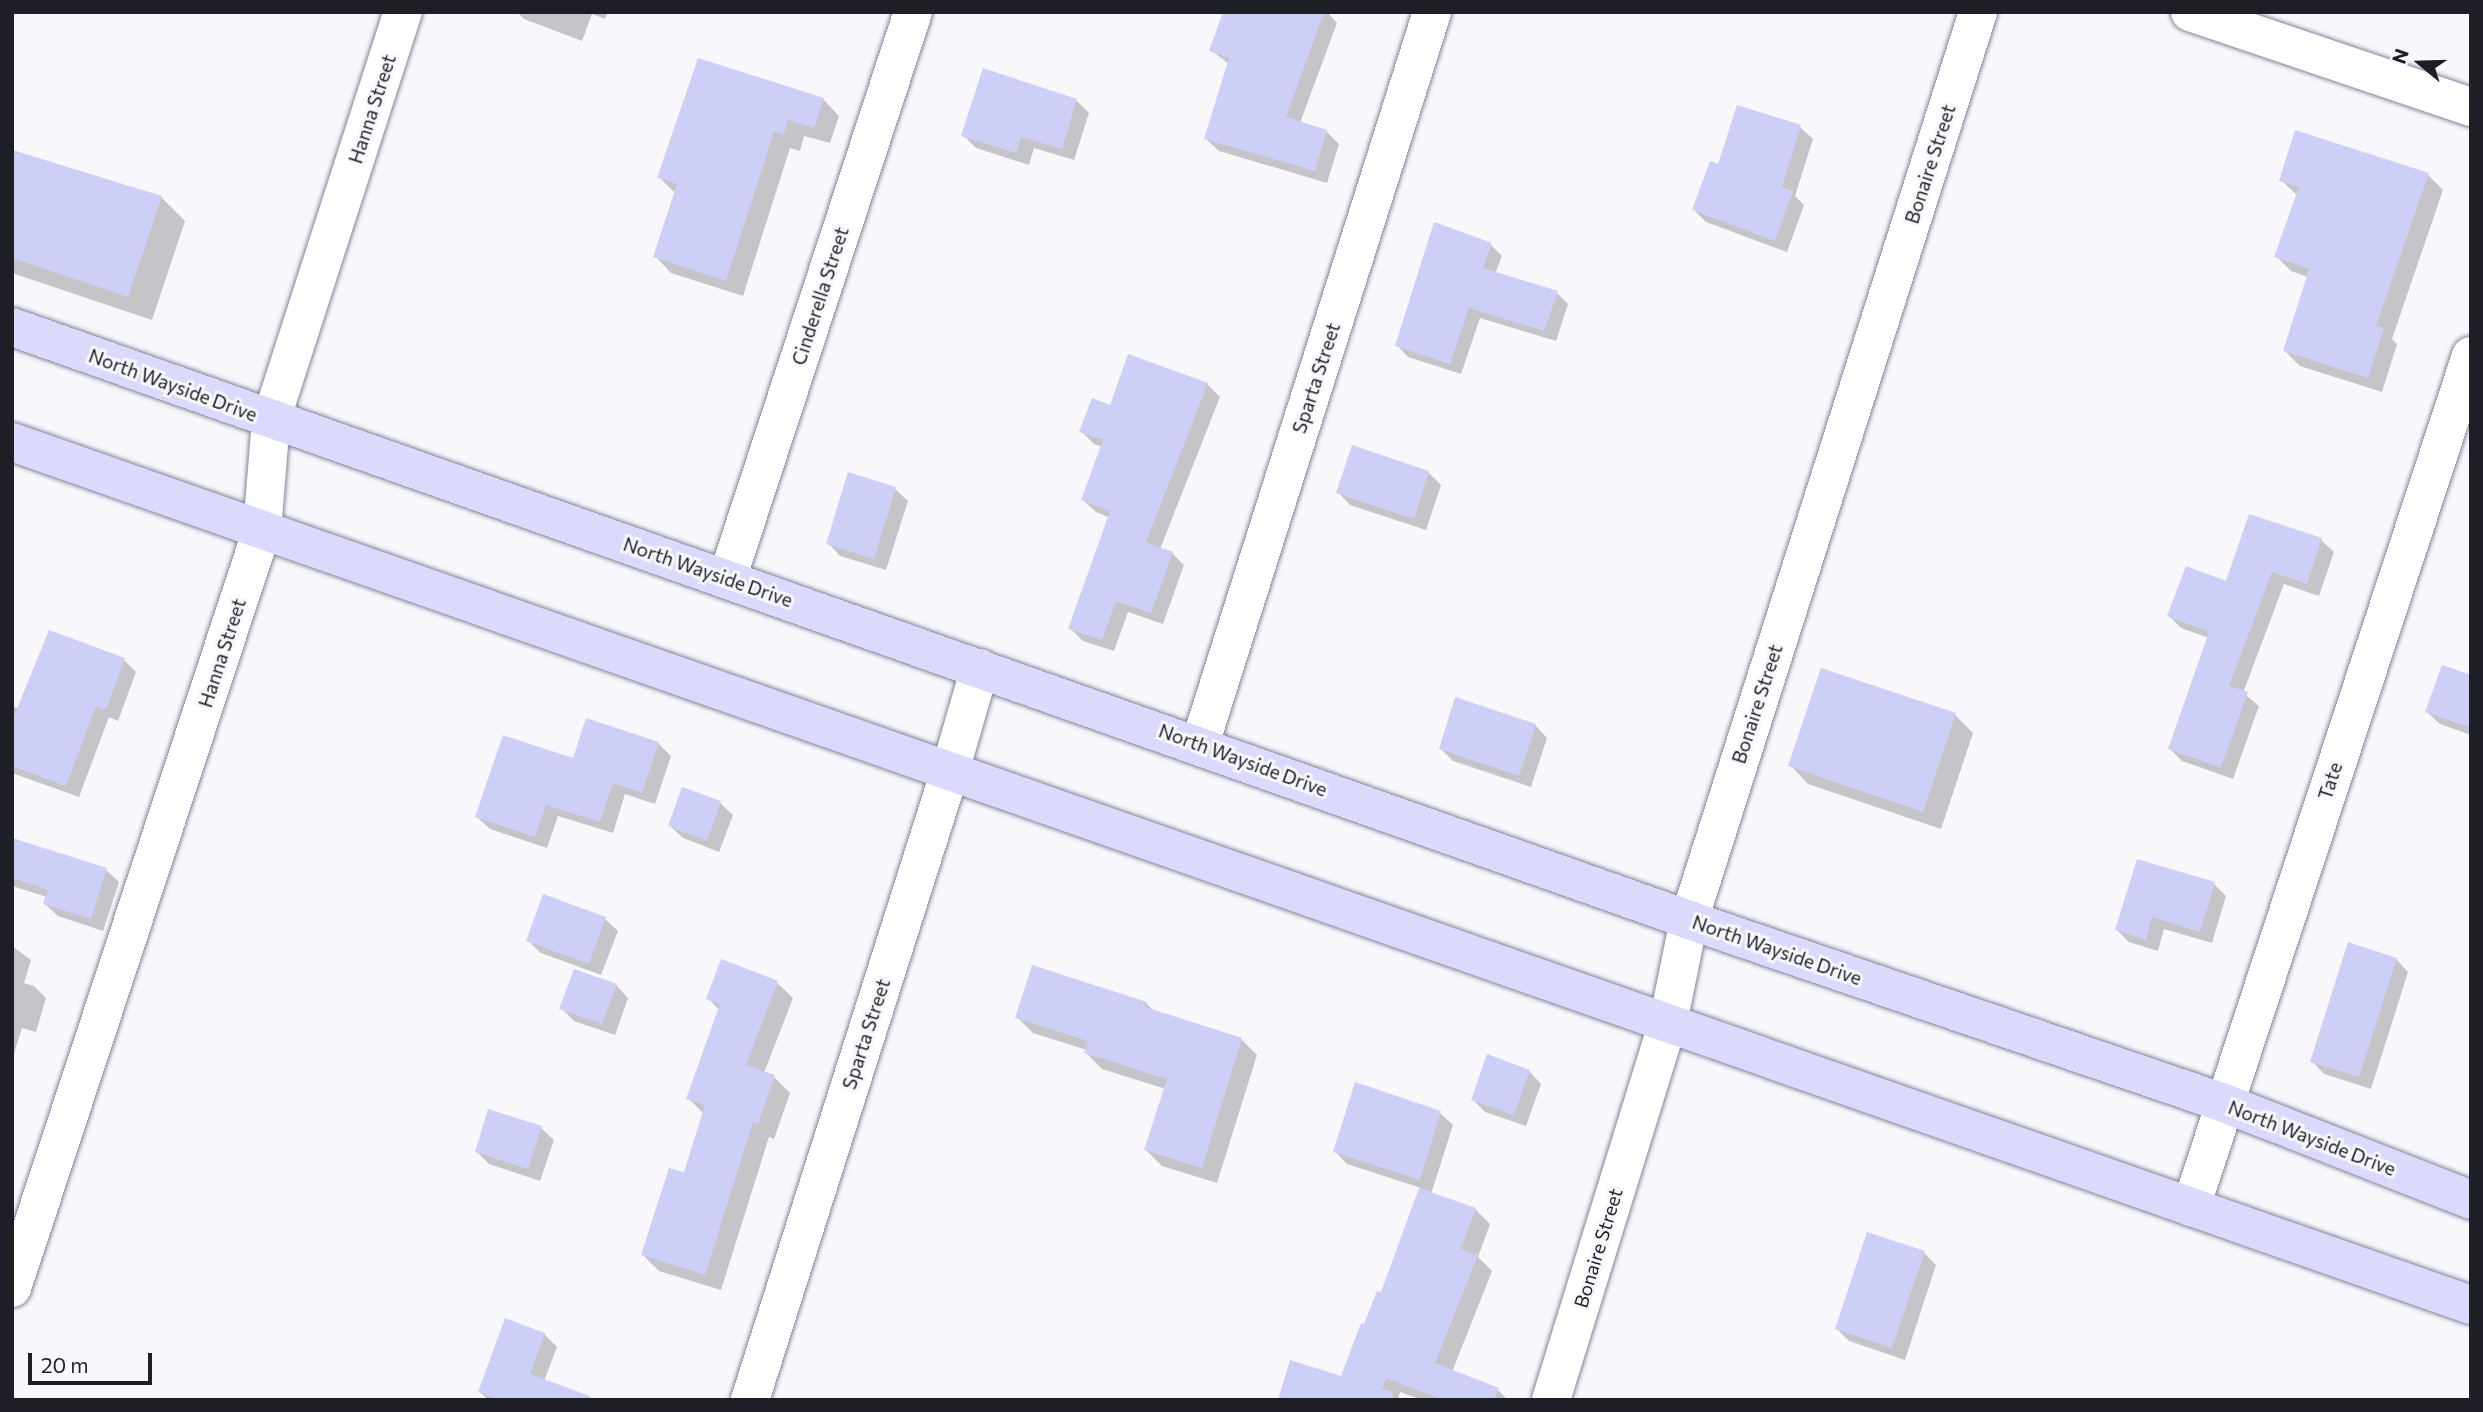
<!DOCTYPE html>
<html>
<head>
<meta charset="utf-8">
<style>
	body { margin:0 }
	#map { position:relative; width:2483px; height:1412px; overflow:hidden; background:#f7f7fc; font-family:Commissioner,sans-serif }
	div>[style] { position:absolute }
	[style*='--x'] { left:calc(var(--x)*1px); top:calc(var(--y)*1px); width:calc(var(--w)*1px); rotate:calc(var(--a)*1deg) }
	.shadow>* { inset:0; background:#0003 }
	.building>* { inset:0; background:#cdcff6 }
	.roads { filter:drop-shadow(0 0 2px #828399) drop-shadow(0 0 2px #828399) }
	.minor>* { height:38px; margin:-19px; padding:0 19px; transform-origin:19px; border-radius:19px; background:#fff }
	.secondary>* { height:38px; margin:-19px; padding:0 19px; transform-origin:19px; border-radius:19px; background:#dbd9fc }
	span { translate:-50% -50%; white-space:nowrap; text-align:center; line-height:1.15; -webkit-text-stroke:6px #f7f7fc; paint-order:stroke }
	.street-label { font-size:19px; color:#1e1e27 }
	.frame { position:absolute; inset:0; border:14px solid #1e1e27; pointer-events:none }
	.north { position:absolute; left:2385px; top:28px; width:70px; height:70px; -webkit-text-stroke:5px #f7f7fc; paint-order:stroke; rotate:289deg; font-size:19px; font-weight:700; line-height:28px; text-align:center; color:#1e1e27 }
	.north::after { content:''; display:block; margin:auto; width:24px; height:32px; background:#1e1e27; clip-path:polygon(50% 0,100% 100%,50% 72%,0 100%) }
	.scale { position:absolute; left:28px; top:1353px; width:124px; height:32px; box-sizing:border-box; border:4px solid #1e1e27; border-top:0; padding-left:9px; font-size:21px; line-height:24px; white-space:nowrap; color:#1e1e27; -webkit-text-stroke:5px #f7f7fc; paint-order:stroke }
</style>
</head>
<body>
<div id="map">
	<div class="shadow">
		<div style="clip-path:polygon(517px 12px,608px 12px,605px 19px,592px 14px,582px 41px,524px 19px)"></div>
		<div style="clip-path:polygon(1225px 12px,1327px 12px,1337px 23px,1300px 123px,1327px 132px,1339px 144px,1327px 183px,1219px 151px,1206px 139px,1229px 64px,1211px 50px)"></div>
		<div style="clip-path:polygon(823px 99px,839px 116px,830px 143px,804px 136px,800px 151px,790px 148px,743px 296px,671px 273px,655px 256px,675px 193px,659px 177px)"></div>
		<div style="clip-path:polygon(1076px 100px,1089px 113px,1074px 160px,1034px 148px,1029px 165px,976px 148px,963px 135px)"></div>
		<div style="clip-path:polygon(1800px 127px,1813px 139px,1795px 196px,1804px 205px,1787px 252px,1706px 222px,1694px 210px,1719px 166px)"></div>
		<div style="clip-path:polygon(2296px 132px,2428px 175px,2443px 190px,2392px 339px,2397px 344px,2382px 392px,2300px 366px,2285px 351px,2308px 277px,2291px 271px,2276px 256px,2298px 196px,2281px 180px)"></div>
		<div style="clip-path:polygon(12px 150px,161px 197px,185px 221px,152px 320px,12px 273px)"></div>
		<div style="clip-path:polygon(1491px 245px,1502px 256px,1495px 274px,1557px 293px,1568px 304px,1556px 341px,1480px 318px,1461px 374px,1408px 357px,1397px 345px)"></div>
		<div style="clip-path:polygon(1207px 384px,1220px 397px,1160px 549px,1172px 553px,1184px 565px,1163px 624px,1128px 612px,1114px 651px,1083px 641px,1070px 628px,1110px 518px,1096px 512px,1083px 500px,1103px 447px,1094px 444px,1081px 431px,1111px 407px)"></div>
		<div style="clip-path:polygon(1428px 472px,1441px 485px,1426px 530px,1350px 505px,1338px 492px)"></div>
		<div style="clip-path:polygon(895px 489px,908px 501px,886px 570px,840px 556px,828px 543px)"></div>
		<div style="clip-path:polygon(2321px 540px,2334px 552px,2319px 596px,2284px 584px,2243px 693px,2259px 706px,2233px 779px,2182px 761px,2170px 749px,2209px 638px,2181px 628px,2169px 616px)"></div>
		<div style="clip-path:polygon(124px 660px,136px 672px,118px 721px,109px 717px,79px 797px,12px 773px,12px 706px,19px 709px)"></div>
		<div style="clip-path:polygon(2471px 677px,2471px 735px,2440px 724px,2427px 712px)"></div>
		<div style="clip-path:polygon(1955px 715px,1973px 733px,1941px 829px,1808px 784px,1790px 765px)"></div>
		<div style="clip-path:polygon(1535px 725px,1547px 738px,1531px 787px,1453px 761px,1441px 749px)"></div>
		<div style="clip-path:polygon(658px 743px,671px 756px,655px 804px,625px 794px,613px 833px,558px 816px,547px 848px,490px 829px,477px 817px,574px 761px)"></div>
		<div style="clip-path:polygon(720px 803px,733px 815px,719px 852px,683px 838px,670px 826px)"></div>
		<div style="clip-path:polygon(12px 838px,106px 870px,119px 882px,103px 931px,58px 916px,45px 904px,47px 897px,12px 886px)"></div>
		<div style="clip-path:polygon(2214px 884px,2226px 896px,2212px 943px,2164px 929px,2158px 951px,2129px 942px,2117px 930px)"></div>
		<div style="clip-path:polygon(605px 919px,618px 931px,601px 975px,541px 953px,528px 941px)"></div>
		<div style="clip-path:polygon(12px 946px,31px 960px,24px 983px,34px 986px,46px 998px,36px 1032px,22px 1028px,12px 1060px)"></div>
		<div style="clip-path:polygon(2396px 959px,2408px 972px,2371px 1089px,2324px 1074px,2312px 1061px)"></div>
		<div style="clip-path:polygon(777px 983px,793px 998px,764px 1073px,774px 1077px,790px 1093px,774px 1139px,769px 1137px,721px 1290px,659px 1271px,643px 1255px,685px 1174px,704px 1114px,688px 1098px,720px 1011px,708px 998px)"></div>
		<div style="clip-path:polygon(616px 985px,628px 998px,615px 1035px,574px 1021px,561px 1008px)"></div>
		<div style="clip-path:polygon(1146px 1003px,1154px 1011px,1241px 1039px,1257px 1055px,1217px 1183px,1162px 1166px,1146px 1150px,1166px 1089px,1102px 1069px,1086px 1053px,1087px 1050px,1033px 1033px,1017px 1017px)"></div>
		<div style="clip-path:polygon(1529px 1071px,1541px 1084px,1526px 1126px,1485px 1112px,1473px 1100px)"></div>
		<div style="clip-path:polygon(1440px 1113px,1453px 1125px,1431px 1194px,1475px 1209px,1490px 1224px,1478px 1257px,1492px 1271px,1452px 1372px,1498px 1390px,1508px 1400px,1422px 1400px,1400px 1392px,1398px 1400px,1280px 1400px,1342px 1378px,1382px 1295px,1421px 1188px,1347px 1164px,1335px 1151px)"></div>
		<div style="clip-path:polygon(541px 1128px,554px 1140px,540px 1181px,489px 1164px,477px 1152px)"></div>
		<div style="clip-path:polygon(1924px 1253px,1936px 1265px,1905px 1360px,1849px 1341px,1837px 1329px)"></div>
		<div style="clip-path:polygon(544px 1334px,557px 1347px,544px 1381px,597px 1400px,488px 1400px,480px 1392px)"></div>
	</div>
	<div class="building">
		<div style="clip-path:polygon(1223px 12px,1324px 12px,1286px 117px,1327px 130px,1315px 171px,1204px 139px,1229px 58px,1209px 51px)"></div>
		<div style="clip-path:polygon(698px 58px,824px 98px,814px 128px,788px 120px,784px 135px,774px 132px,726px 281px,653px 257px,677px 184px,657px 178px)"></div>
		<div style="clip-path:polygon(983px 68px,1077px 99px,1062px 149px,1021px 137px,1016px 153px,961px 136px)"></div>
		<div style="clip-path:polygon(1737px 105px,1801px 125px,1782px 187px,1793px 191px,1775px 241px,1692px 210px,1710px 161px,1718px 164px)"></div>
		<div style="clip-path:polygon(2295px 130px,2429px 173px,2376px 326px,2384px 328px,2368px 378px,2283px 351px,2309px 269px,2274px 257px,2299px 187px,2279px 181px)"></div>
		<div style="clip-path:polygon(12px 150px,162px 196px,128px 297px,12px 258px)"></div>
		<div style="clip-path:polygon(1434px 222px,1492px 243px,1483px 268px,1558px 291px,1544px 331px,1469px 308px,1450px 364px,1395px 346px)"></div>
		<div style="clip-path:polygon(1128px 354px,1208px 383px,1146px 542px,1173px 552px,1151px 613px,1116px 601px,1102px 640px,1068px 629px,1110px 511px,1081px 500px,1103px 440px,1079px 432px,1092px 398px,1110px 405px)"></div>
		<div style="clip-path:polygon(1352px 445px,1429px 471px,1414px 519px,1336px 493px)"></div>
		<div style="clip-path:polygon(848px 472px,896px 487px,874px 559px,826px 544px)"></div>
		<div style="clip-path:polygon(2249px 514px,2322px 538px,2307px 584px,2272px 572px,2229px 686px,2248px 692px,2221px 768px,2168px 749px,2209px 632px,2167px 616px,2186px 566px,2226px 581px)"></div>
		<div style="clip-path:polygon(49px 630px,125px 658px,106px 710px,96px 706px,66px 786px,12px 766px,12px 721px)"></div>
		<div style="clip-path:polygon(2442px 665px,2471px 675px,2471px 728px,2425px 712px)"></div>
		<div style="clip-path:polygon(1821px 668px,1956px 713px,1923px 812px,1788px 766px)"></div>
		<div style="clip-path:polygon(1455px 697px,1536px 724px,1519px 776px,1439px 749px)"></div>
		<div style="clip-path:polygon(586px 718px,659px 742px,642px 793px,613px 783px,600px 822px,546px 805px,535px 837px,475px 817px,503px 735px,573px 758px)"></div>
		<div style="clip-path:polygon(682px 787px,721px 801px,707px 841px,668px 826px)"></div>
		<div style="clip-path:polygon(12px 838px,107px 868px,91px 919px,43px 904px,48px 890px,12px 878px)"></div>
		<div style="clip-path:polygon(2137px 859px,2215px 882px,2200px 932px,2152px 917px,2146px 940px,2115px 930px)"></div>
		<div style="clip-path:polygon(543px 894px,606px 917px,589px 964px,526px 941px)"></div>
		<div style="clip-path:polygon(2348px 942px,2397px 958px,2359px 1077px,2310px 1062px)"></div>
		<div style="clip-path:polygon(721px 959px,778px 981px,746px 1065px,775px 1075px,758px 1124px,753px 1122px,705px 1275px,641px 1255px,669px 1168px,684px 1172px,705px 1105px,686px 1099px,720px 1004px,706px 999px)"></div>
		<div style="clip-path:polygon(1032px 965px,1147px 1002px,1145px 1007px,1242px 1038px,1202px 1168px,1144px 1150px,1167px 1079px,1084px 1053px,1088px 1041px,1015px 1018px)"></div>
		<div style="clip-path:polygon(574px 969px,617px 984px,602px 1024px,559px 1009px)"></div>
		<div style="clip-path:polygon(1487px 1054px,1530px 1070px,1514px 1115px,1471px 1100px)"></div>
		<div style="clip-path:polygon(1355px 1082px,1441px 1111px,1420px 1180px,1333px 1152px)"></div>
		<div style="clip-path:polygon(488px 1109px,542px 1126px,528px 1169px,475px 1152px)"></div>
		<div style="clip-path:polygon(1419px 1188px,1476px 1208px,1461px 1249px,1478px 1255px,1435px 1363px,1499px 1388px,1494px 1400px,1443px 1400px,1386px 1378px,1382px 1389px,1393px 1392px,1392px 1400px,1278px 1400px,1290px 1360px,1341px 1376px,1361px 1323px,1364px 1324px,1377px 1291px,1381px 1292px)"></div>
		<div style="clip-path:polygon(1867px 1232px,1925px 1251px,1892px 1348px,1835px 1329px)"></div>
		<div style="clip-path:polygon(505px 1318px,545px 1333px,530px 1374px,590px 1396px,590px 1400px,499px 1400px,478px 1392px)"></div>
	</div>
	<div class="roads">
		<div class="minor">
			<div style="--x:2190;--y:12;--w:297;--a:18.7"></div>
			<div style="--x:727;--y:579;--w:597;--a:-71.84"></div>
			<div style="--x:1200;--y:744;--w:768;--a:-72.41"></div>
			<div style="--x:2191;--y:1207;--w:896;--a:-71.79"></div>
			<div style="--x:12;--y:1288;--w:798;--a:-71.75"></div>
			<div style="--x:262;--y:530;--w:110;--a:-85.3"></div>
			<div style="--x:271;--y:420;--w:429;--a:-72.1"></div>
			<div style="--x:750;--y:1400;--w:660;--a:-72.36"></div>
			<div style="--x:950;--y:771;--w:107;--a:-73.8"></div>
			<div style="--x:1551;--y:1400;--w:395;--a:-72.8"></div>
			<div style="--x:1668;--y:1023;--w:105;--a:-78.5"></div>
			<div style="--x:1689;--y:920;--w:953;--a:-72.34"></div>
		</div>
		<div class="secondary">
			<div style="--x:12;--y:327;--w:1779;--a:19.47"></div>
			<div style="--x:1689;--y:920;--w:565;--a:18.88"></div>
			<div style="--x:2224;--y:1103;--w:265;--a:21.4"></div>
			<div style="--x:12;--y:442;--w:2606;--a:19.34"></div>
		</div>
	</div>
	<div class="street-label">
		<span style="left:372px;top:109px;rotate:-72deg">Hanna Street</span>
		<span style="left:1930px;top:164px;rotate:-72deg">Bonaire Street</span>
		<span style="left:820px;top:296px;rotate:-72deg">Cinderella Street</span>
		<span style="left:1316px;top:378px;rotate:-72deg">Sparta Street</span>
		<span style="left:173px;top:385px;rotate:20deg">North Wayside Drive</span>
		<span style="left:708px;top:572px;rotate:19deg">North Wayside Drive</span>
		<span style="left:222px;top:653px;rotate:-72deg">Hanna Street</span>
		<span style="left:1757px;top:704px;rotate:-72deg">Bonaire Street</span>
		<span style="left:1243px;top:760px;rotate:20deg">North Wayside Drive</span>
		<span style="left:2330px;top:781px;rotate:-72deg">Tate</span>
		<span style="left:1777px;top:950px;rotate:19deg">North Wayside Drive</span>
		<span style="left:866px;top:1034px;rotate:-72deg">Sparta Street</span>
		<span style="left:2312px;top:1138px;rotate:21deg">North Wayside Drive</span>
		<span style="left:1598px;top:1248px;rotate:-73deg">Bonaire Street</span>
	</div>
	<div class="frame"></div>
	<div class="north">N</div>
	<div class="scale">20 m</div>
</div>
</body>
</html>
